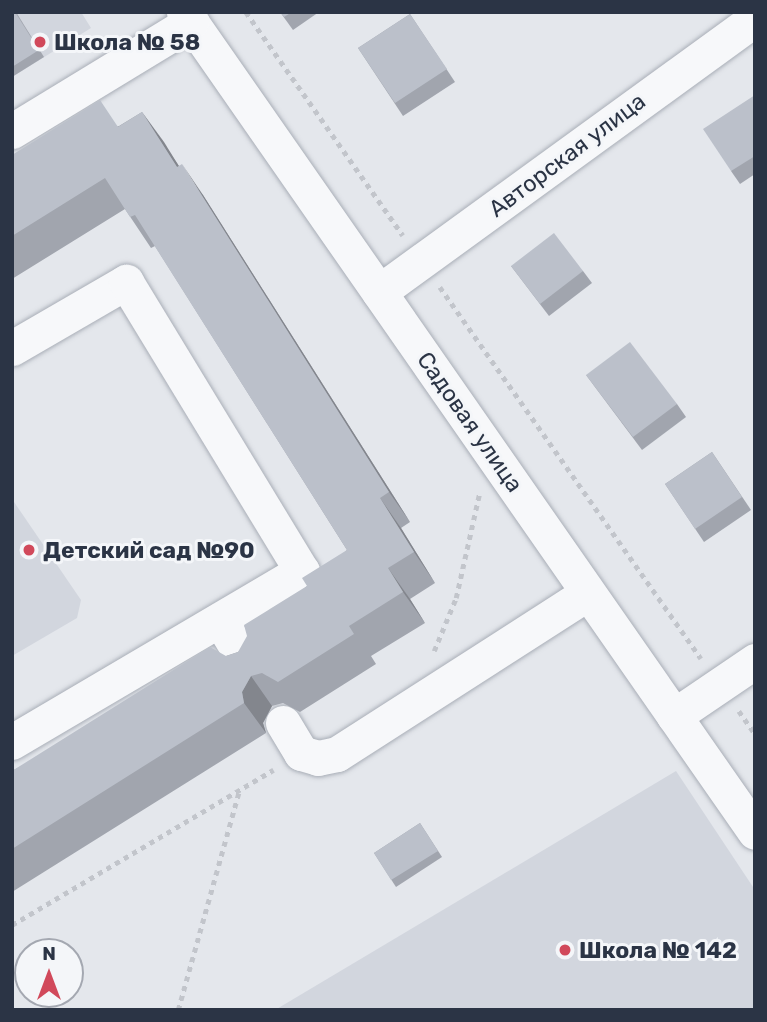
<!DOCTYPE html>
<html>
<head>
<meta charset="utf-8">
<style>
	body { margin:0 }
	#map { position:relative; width:767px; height:1022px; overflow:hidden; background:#e4e7ec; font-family:Rubik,sans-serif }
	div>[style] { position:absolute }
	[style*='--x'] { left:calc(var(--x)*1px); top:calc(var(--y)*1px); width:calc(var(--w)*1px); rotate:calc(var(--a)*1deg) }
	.built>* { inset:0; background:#d2d6de }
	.path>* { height:4.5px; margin-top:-2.25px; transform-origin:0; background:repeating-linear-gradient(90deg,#c2c5cb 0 5px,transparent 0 10px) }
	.roads { filter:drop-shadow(0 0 2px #a9aeb7) drop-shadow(0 0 2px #a9aeb7) }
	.minor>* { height:35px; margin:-17.5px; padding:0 17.5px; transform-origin:17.5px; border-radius:17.5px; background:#f7f8fa }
	.wall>* { inset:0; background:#a1a5ae }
	.shaded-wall>* { inset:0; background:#83868d }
	.building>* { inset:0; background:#bbc0ca }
	.dots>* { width:19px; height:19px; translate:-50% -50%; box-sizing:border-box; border:4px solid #f4f6f9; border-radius:50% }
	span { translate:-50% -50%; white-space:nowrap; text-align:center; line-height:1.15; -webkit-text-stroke:6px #f4f6f9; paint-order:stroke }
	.poi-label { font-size:23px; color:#2b3445; font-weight:700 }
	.left { translate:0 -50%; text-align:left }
	.street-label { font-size:23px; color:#2b3445 }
	.frame { position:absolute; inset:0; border:14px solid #2b3445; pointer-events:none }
	.north { position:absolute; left:14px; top:938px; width:70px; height:70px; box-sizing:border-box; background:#f4f6f9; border:2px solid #a4a8b1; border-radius:50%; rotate:0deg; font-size:19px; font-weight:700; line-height:28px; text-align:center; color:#2b3445 }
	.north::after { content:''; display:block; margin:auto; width:24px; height:32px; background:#d1495b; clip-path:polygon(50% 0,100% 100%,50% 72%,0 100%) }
</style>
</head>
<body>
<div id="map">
	<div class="built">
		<div style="clip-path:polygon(12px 12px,81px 12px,91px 28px,12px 77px)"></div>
		<div style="clip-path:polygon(12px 499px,81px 600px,77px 618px,12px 656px)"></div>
		<div style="clip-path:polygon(676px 771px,755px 890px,755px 1010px,275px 1010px)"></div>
	</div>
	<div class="path">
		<div style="--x:246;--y:12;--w:273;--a:54.9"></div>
		<div style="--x:440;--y:287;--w:454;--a:54.9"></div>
		<div style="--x:434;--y:651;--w:57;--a:-67.5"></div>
		<div style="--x:456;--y:598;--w:106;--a:-77.4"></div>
		<div style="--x:739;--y:711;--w:28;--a:55"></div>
		<div style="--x:12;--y:925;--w:304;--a:-30.7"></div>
		<div style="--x:178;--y:1010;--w:227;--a:-74.4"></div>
	</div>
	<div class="roads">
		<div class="minor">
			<div style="--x:184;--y:12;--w:999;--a:55.15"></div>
			<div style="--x:12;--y:131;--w:210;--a:-31.3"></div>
			<div style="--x:379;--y:292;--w:465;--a:-36"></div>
			<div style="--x:12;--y:348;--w:132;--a:-30.1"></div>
			<div style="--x:126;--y:282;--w:338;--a:58.7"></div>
			<div style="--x:302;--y:571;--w:337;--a:149.5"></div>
			<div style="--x:220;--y:620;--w:54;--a:58.7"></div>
			<div style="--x:674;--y:716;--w:98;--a:-34.2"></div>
			<div style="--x:283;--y:723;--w:35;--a:59"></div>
			<div style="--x:301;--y:753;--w:18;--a:16"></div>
			<div style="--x:318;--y:758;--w:19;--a:-12"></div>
			<div style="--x:337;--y:754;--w:298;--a:-32.7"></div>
		</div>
	</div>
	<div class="wall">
		<div style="clip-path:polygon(12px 12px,16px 12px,44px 57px,12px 77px)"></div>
		<div style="clip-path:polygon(280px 12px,319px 12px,293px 30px)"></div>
		<div style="clip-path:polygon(410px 14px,455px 82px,403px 116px,358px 48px)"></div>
		<div style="clip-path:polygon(755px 95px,755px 174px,740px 184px,731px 171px)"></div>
		<div style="clip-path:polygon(142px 112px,179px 166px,203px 195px,410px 522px,401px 528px,435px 583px,410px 599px,425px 623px,371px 656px,376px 664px,300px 712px,283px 703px,272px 706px,263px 723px,266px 733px,12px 892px,12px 771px,226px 656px,238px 652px,307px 586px,347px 550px,155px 246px,151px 248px,125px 209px,12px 279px,12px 155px,119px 126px)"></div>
		<div style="clip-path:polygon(511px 266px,583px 271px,592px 283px,549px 316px)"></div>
		<div style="clip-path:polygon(586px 375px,677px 404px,686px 417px,642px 450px)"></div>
		<div style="clip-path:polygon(712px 452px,751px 510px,704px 542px,665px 484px)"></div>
		<div style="clip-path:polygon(420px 823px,442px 857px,396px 887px,374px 853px)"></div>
	</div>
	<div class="shaded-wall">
		<div style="clip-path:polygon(142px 112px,164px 142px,198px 197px,177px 167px)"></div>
		<div style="clip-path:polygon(182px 164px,203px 195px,410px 522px,389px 492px)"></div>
		<div style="clip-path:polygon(380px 498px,401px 528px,435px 583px,414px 552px)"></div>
		<div style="clip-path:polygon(388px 568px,410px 599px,425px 623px,403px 592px)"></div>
		<div style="clip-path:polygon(251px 676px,272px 706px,263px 723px,266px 733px,244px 703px,242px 692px)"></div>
	</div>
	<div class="building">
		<div style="clip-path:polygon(12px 12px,15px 12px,39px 50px,12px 67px)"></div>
		<div style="clip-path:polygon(280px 12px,292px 12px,284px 17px)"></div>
		<div style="clip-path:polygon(410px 14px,447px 69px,395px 103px,358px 48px)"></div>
		<div style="clip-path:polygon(755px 95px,755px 156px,731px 171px,703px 129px)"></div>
		<div style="clip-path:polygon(100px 100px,118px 127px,142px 112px,177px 167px,182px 164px,389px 492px,380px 498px,414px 552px,388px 568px,403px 592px,349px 626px,354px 634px,278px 682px,262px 673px,251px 676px,242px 692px,244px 703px,12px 849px,12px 771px,210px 647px,226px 656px,238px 652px,247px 636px,244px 625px,307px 586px,302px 578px,347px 550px,135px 215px,130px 217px,105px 178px,12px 236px,12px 155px)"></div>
		<div style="clip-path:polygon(554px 233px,583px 271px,540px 304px,511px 266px)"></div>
		<div style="clip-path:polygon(630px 342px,677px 404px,633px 437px,586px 375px)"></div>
		<div style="clip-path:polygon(712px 452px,742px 497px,695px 529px,665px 484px)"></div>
		<div style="clip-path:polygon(420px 823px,438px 851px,391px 880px,374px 853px)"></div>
	</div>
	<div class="dots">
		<div style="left:40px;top:42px;background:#d1495b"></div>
		<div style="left:29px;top:550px;background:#d1495b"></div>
		<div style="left:565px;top:950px;background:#d1495b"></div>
	</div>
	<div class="poi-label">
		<span class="left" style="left:54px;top:42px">Школа № 58</span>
		<span class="left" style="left:43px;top:550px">Детский сад №90</span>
		<span class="left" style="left:579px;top:950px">Школа № 142</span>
	</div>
	<div class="street-label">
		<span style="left:567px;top:155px;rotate:-37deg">Авторская улица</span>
		<span style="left:470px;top:422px;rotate:55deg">Садовая улица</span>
	</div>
	<div class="frame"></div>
	<div class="north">N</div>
</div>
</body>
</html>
